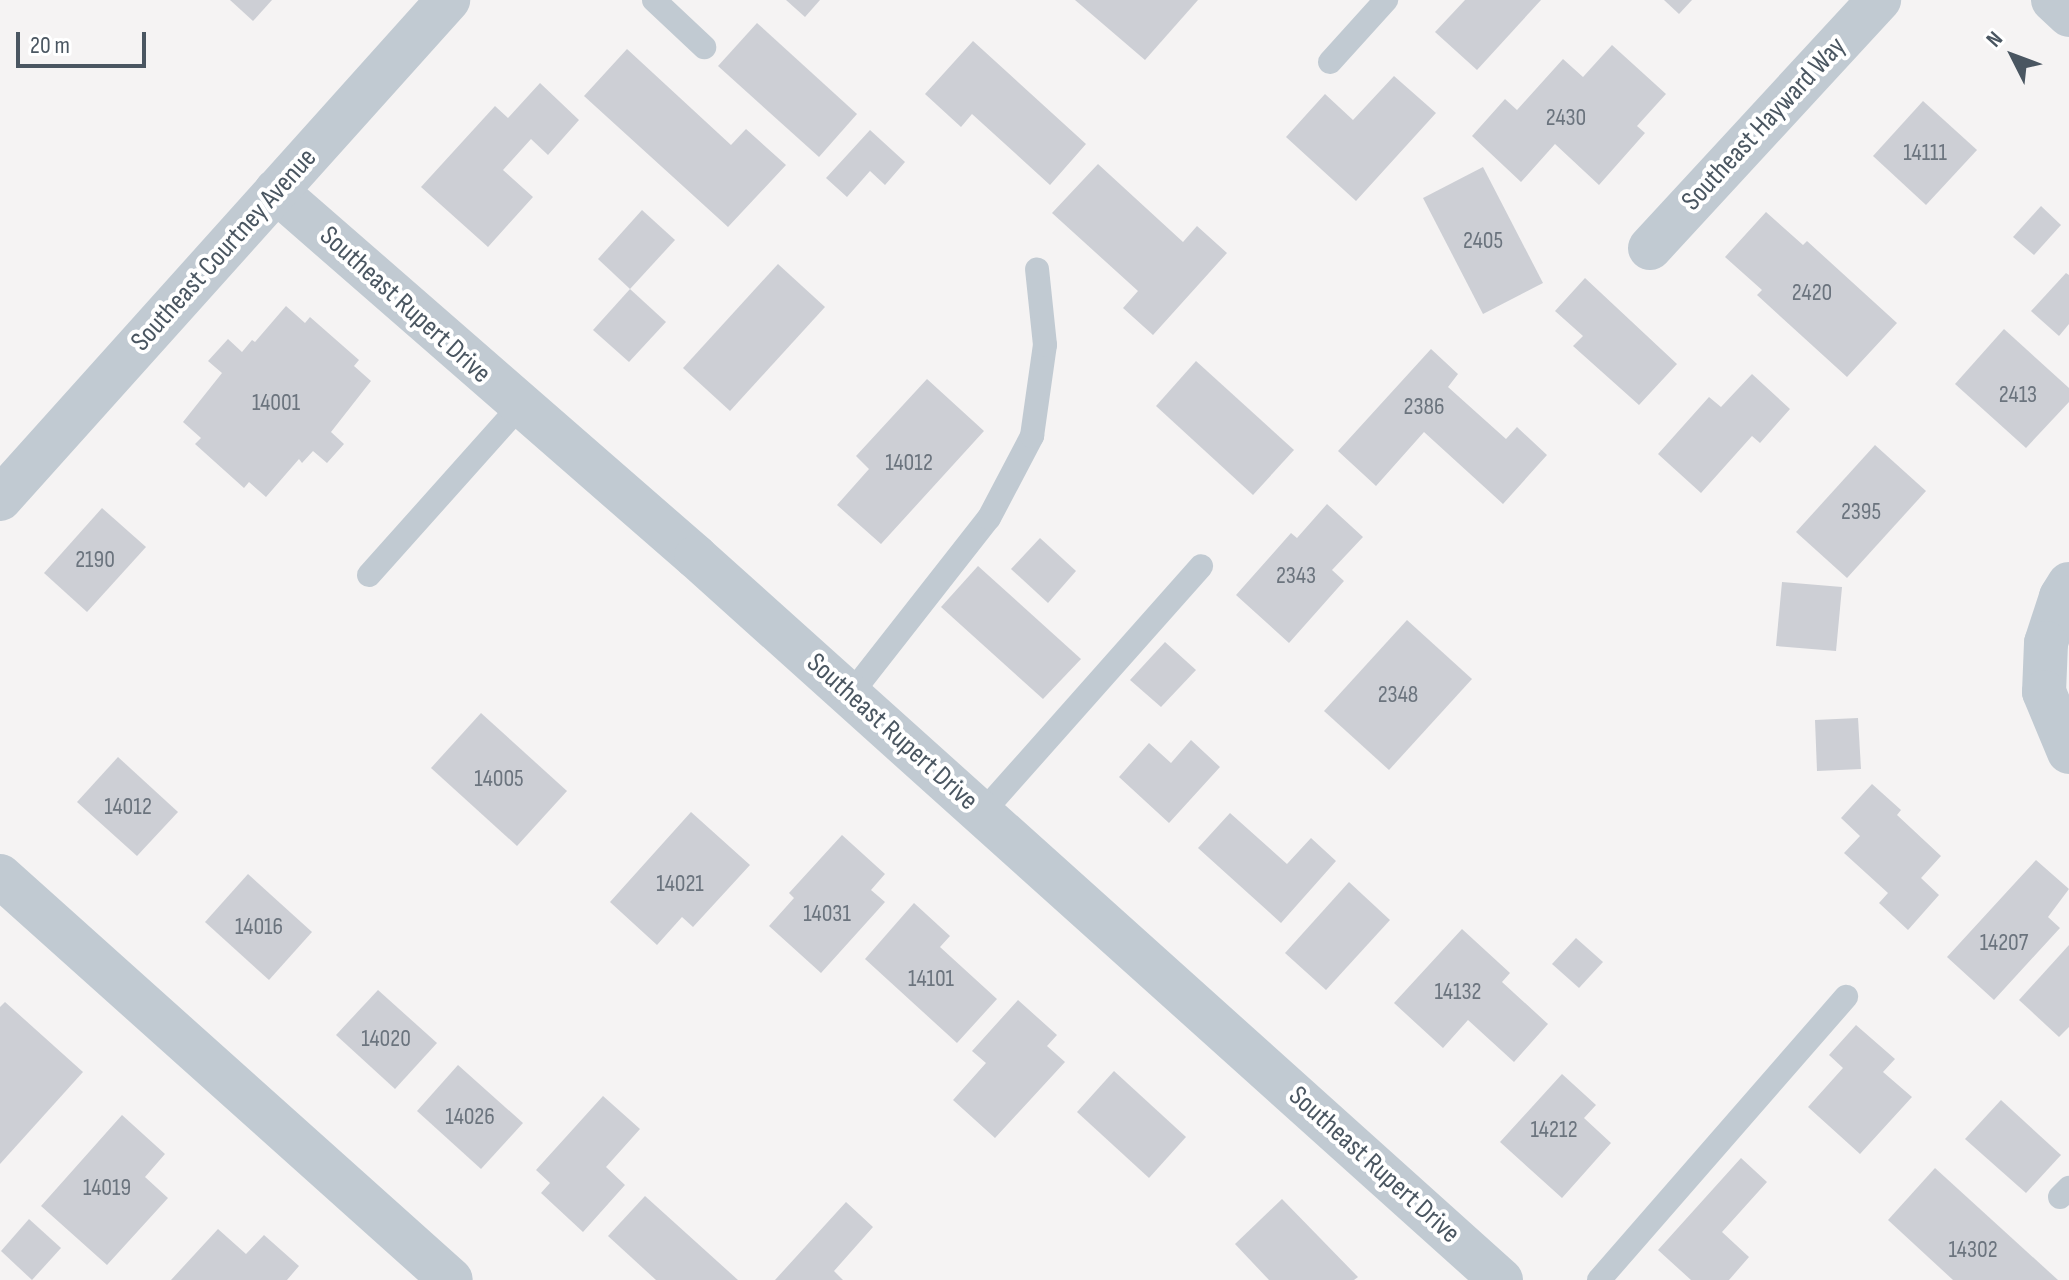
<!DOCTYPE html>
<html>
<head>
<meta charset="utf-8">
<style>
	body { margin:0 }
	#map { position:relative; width:2069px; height:1280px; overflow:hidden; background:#f5f3f3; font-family:"Sofia Sans Condensed",sans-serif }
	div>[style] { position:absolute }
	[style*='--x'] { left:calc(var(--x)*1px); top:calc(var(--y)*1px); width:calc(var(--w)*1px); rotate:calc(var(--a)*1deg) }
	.building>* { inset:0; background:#cdcfd5 }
	.service>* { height:24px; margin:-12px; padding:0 12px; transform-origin:12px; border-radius:12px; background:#c1cad2 }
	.minor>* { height:44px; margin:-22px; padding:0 22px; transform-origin:22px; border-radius:22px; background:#c1cad2 }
	.tertiary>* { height:44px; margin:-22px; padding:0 22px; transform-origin:22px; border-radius:22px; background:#c1cad2 }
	span { translate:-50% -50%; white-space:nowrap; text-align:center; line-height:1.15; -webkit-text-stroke:8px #fff; paint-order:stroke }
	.number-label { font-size:24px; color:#6b747e }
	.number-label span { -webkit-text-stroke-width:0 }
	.street-label { font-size:28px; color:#4a5661 }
	.north { position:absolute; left:1973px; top:16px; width:80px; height:80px; -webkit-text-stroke:6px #fff; paint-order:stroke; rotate:312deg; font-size:22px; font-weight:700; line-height:32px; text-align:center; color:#4a5661 }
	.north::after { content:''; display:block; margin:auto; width:28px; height:36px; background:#4a5661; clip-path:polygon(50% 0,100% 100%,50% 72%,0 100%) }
	.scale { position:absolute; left:16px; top:32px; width:130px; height:36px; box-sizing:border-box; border:4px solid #4a5661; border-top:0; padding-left:10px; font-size:24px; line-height:28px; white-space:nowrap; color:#4a5661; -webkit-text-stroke:6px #fff; paint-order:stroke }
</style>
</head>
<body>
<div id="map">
	<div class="building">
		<div style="clip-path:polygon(230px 0,272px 0,253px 21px)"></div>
		<div style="clip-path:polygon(786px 0,820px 0,805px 17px)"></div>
		<div style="clip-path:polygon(1075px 0,1198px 0,1145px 60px)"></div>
		<div style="clip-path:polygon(1465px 0,1541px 0,1477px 70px,1435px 32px)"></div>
		<div style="clip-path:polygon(1664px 0,1692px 0,1679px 14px)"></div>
		<div style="clip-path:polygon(757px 23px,857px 114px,819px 157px,718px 66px)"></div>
		<div style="clip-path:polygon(973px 41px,1086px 144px,1050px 185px,972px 114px,961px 127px,925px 94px)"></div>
		<div style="clip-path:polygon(1612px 45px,1666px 94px,1637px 126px,1645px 133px,1599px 185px,1555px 144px,1521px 182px,1472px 136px,1505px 99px,1517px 110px,1563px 59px,1583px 77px)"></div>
		<div style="clip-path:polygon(627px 49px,731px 145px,746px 129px,786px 165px,728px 227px,584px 96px)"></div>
		<div style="clip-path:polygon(1394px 76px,1436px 113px,1356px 201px,1286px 137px,1325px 94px,1353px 120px)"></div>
		<div style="clip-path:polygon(540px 83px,579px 120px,548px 155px,531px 139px,503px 170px,533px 197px,488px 247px,421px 187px,495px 106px,508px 118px)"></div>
		<div style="clip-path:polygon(1923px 101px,1977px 150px,1926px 205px,1873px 156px)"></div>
		<div style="clip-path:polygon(870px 130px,905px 162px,885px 185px,870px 171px,847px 197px,826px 178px)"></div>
		<div style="clip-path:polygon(1098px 164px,1183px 242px,1197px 226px,1227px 253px,1153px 335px,1123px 308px,1138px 291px,1052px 213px)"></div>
		<div style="clip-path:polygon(1483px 167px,1543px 283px,1483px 314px,1423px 198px)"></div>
		<div style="clip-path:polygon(2041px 206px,2061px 225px,2034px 255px,2013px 237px)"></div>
		<div style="clip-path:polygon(642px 210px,675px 240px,630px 289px,598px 259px)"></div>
		<div style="clip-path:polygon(1766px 212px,1803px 245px,1807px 241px,1897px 323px,1847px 377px,1757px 295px,1762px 290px,1725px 257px)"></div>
		<div style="clip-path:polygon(778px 264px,825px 307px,730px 411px,683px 368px)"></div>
		<div style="clip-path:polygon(2066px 273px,2069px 275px,2069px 324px,2059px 336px,2031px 311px)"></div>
		<div style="clip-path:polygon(1585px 278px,1677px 364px,1639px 405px,1573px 346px,1583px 336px,1555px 311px)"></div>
		<div style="clip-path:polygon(630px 289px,666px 322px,629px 362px,593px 330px)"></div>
		<div style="clip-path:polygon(286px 306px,305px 323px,310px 317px,359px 360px,354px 366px,371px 381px,331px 432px,344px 444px,327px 463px,313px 451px,302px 463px,299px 459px,266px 497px,249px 482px,244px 488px,195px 444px,201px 438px,183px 422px,222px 373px,208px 361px,228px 339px,242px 352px,252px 340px,255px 342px)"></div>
		<div style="clip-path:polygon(2004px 329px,2069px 388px,2069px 402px,2026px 448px,1955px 384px)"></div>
		<div style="clip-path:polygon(1431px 349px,1458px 374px,1448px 387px,1506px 439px,1517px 427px,1547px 455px,1503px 504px,1424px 432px,1376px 486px,1338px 451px)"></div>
		<div style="clip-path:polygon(1196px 361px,1294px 450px,1253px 495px,1156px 406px)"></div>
		<div style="clip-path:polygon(1752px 374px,1790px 409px,1760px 443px,1752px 436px,1701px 493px,1658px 454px,1709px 397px,1721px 407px)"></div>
		<div style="clip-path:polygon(927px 379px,984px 431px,881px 544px,837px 505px,869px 469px,856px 456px)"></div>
		<div style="clip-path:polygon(1875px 445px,1926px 491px,1847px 578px,1796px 532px)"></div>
		<div style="clip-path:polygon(1327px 504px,1363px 537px,1332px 570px,1344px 581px,1289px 643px,1236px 595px,1291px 533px,1297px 538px)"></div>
		<div style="clip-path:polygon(102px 508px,146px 547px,87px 612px,44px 573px)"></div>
		<div style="clip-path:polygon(1040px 538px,1076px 571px,1048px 603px,1011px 569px)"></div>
		<div style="clip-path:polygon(978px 566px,1081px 659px,1043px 699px,941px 607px)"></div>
		<div style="clip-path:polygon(1782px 582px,1842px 587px,1836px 651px,1776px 646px)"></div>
		<div style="clip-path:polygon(1407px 620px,1472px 679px,1389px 770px,1324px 711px)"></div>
		<div style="clip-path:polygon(1165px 642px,1196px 670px,1161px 707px,1130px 680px)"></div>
		<div style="clip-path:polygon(481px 713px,567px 791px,517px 846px,431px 768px)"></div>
		<div style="clip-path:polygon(1858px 718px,1861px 769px,1817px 771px,1815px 720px)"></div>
		<div style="clip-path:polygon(1191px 740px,1220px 767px,1169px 823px,1119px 777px,1149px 743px,1171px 763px)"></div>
		<div style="clip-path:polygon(118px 757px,178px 812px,137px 856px,77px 802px)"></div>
		<div style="clip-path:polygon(1872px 784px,1901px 810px,1897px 815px,1941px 856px,1921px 878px,1939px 895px,1908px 930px,1879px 903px,1888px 893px,1844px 853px,1860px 836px,1841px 818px)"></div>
		<div style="clip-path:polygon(691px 812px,750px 865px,693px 927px,682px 917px,657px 945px,610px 902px)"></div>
		<div style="clip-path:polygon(1230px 813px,1287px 864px,1311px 838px,1336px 861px,1281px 923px,1198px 848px)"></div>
		<div style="clip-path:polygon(842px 835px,885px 874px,871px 890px,885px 902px,821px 973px,769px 926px,794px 898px,789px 893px)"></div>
		<div style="clip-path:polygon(2036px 860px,2069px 889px,2048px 917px,2060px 928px,1994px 1000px,1947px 957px)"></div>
		<div style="clip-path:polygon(248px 874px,312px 932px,269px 980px,205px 922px)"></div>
		<div style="clip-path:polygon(1349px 882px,1390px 920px,1326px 990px,1285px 953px)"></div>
		<div style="clip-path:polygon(914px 903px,950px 936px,940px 947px,997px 999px,957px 1043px,865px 959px)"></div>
		<div style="clip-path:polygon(1462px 929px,1510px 973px,1502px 982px,1548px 1024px,1514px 1062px,1468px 1020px,1443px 1048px,1394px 1003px)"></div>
		<div style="clip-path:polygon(1576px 938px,1603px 962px,1579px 988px,1552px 964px)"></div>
		<div style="clip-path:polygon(2069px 945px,2069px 1027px,2059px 1037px,2019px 1000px)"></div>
		<div style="clip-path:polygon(378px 990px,437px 1043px,395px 1089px,336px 1035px)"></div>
		<div style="clip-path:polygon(1018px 1000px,1057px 1035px,1047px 1046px,1065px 1062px,995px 1138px,953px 1100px,986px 1063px,972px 1051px)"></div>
		<div style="clip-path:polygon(5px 1002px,83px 1072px,0 1164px,0 1007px)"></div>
		<div style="clip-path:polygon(1856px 1025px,1895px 1059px,1883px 1072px,1912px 1097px,1860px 1154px,1808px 1107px,1843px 1068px,1829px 1055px)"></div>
		<div style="clip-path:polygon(458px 1065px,523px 1123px,481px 1169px,417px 1111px)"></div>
		<div style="clip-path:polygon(1114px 1071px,1186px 1137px,1149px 1178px,1077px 1112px)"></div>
		<div style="clip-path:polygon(1562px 1074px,1596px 1105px,1584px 1118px,1611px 1143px,1562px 1198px,1500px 1142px)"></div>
		<div style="clip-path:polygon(603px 1096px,640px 1129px,606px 1167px,625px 1185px,583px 1232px,541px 1193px,550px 1183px,536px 1170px)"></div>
		<div style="clip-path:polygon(2001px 1100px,2061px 1155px,2026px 1193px,1965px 1139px)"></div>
		<div style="clip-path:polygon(122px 1115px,165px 1154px,145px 1177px,168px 1198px,107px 1265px,41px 1206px)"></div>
		<div style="clip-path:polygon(1741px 1158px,1767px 1182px,1722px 1232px,1749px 1257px,1729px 1280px,1691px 1280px,1658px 1250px)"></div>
		<div style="clip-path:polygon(1935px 1168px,2058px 1280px,1953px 1280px,1888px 1220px)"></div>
		<div style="clip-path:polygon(645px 1196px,738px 1280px,656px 1280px,608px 1236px)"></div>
		<div style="clip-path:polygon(1282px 1199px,1358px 1277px,1354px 1280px,1269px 1280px,1235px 1244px)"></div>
		<div style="clip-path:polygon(846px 1202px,873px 1227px,834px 1271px,843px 1280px,775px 1280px)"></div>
		<div style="clip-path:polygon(29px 1219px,61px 1248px,32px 1280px,1px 1251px)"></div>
		<div style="clip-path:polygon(218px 1229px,246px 1254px,264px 1235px,299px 1266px,287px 1280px,171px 1280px)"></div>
	</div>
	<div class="service">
		<div style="--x:654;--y:0;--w:69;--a:43.2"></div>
		<div style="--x:1330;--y:62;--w:84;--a:-47.9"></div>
		<div style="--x:369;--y:575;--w:227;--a:-48.2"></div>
		<div style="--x:850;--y:695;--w:225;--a:-51.9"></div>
		<div style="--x:989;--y:518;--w:93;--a:-62.3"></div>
		<div style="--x:1032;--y:436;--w:92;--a:-81.9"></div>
		<div style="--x:1045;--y:345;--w:76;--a:-96"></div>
		<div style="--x:982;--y:813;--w:330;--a:-48.4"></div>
		<div style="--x:2060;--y:1197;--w:13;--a:-45"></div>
		<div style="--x:1599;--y:1280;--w:376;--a:-48.9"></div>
	</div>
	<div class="minor">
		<div style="--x:2053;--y:0;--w:22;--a:43"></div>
		<div style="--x:276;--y:191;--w:557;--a:41.07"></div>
		<div style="--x:696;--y:557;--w:1082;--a:41.93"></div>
		<div style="--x:1650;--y:248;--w:338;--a:-47.3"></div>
		<div style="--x:2069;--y:584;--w:15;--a:122"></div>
		<div style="--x:2061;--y:597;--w:48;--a:108.1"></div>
		<div style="--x:2046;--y:643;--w:49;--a:92.3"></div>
		<div style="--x:2044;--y:692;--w:65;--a:67.4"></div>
		<div style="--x:0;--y:876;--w:605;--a:41.85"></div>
	</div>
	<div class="tertiary">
		<div style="--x:0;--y:499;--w:671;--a:-48.08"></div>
	</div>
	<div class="number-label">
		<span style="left:1566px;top:118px">2430</span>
		<span style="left:1925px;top:153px">14111</span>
		<span style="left:1483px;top:241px">2405</span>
		<span style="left:1812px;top:293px">2420</span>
		<span style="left:2018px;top:395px">2413</span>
		<span style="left:276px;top:403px">14001</span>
		<span style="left:1424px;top:407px">2386</span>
		<span style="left:909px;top:463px">14012</span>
		<span style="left:1861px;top:512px">2395</span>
		<span style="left:95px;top:560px">2190</span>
		<span style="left:1296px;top:576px">2343</span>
		<span style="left:1398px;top:695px">2348</span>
		<span style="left:499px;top:779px">14005</span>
		<span style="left:128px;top:807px">14012</span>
		<span style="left:680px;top:884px">14021</span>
		<span style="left:827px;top:914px">14031</span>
		<span style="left:259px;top:927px">14016</span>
		<span style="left:2004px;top:943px">14207</span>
		<span style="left:931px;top:979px">14101</span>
		<span style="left:1458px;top:992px">14132</span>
		<span style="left:386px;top:1039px">14020</span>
		<span style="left:470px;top:1117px">14026</span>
		<span style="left:1554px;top:1130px">14212</span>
		<span style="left:107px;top:1188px">14019</span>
		<span style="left:1973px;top:1250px">14302</span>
	</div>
	<div class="street-label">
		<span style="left:1764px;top:124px;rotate:-47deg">Southeast Hayward Way</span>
		<span style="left:224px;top:250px;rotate:-48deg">Southeast Courtney Avenue</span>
		<span style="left:405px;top:305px;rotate:42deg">Southeast Rupert Drive</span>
		<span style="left:892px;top:732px;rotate:42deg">Southeast Rupert Drive</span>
		<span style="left:1374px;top:1165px;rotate:42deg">Southeast Rupert Drive</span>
	</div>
	<div class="north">N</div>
	<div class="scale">20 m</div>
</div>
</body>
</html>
